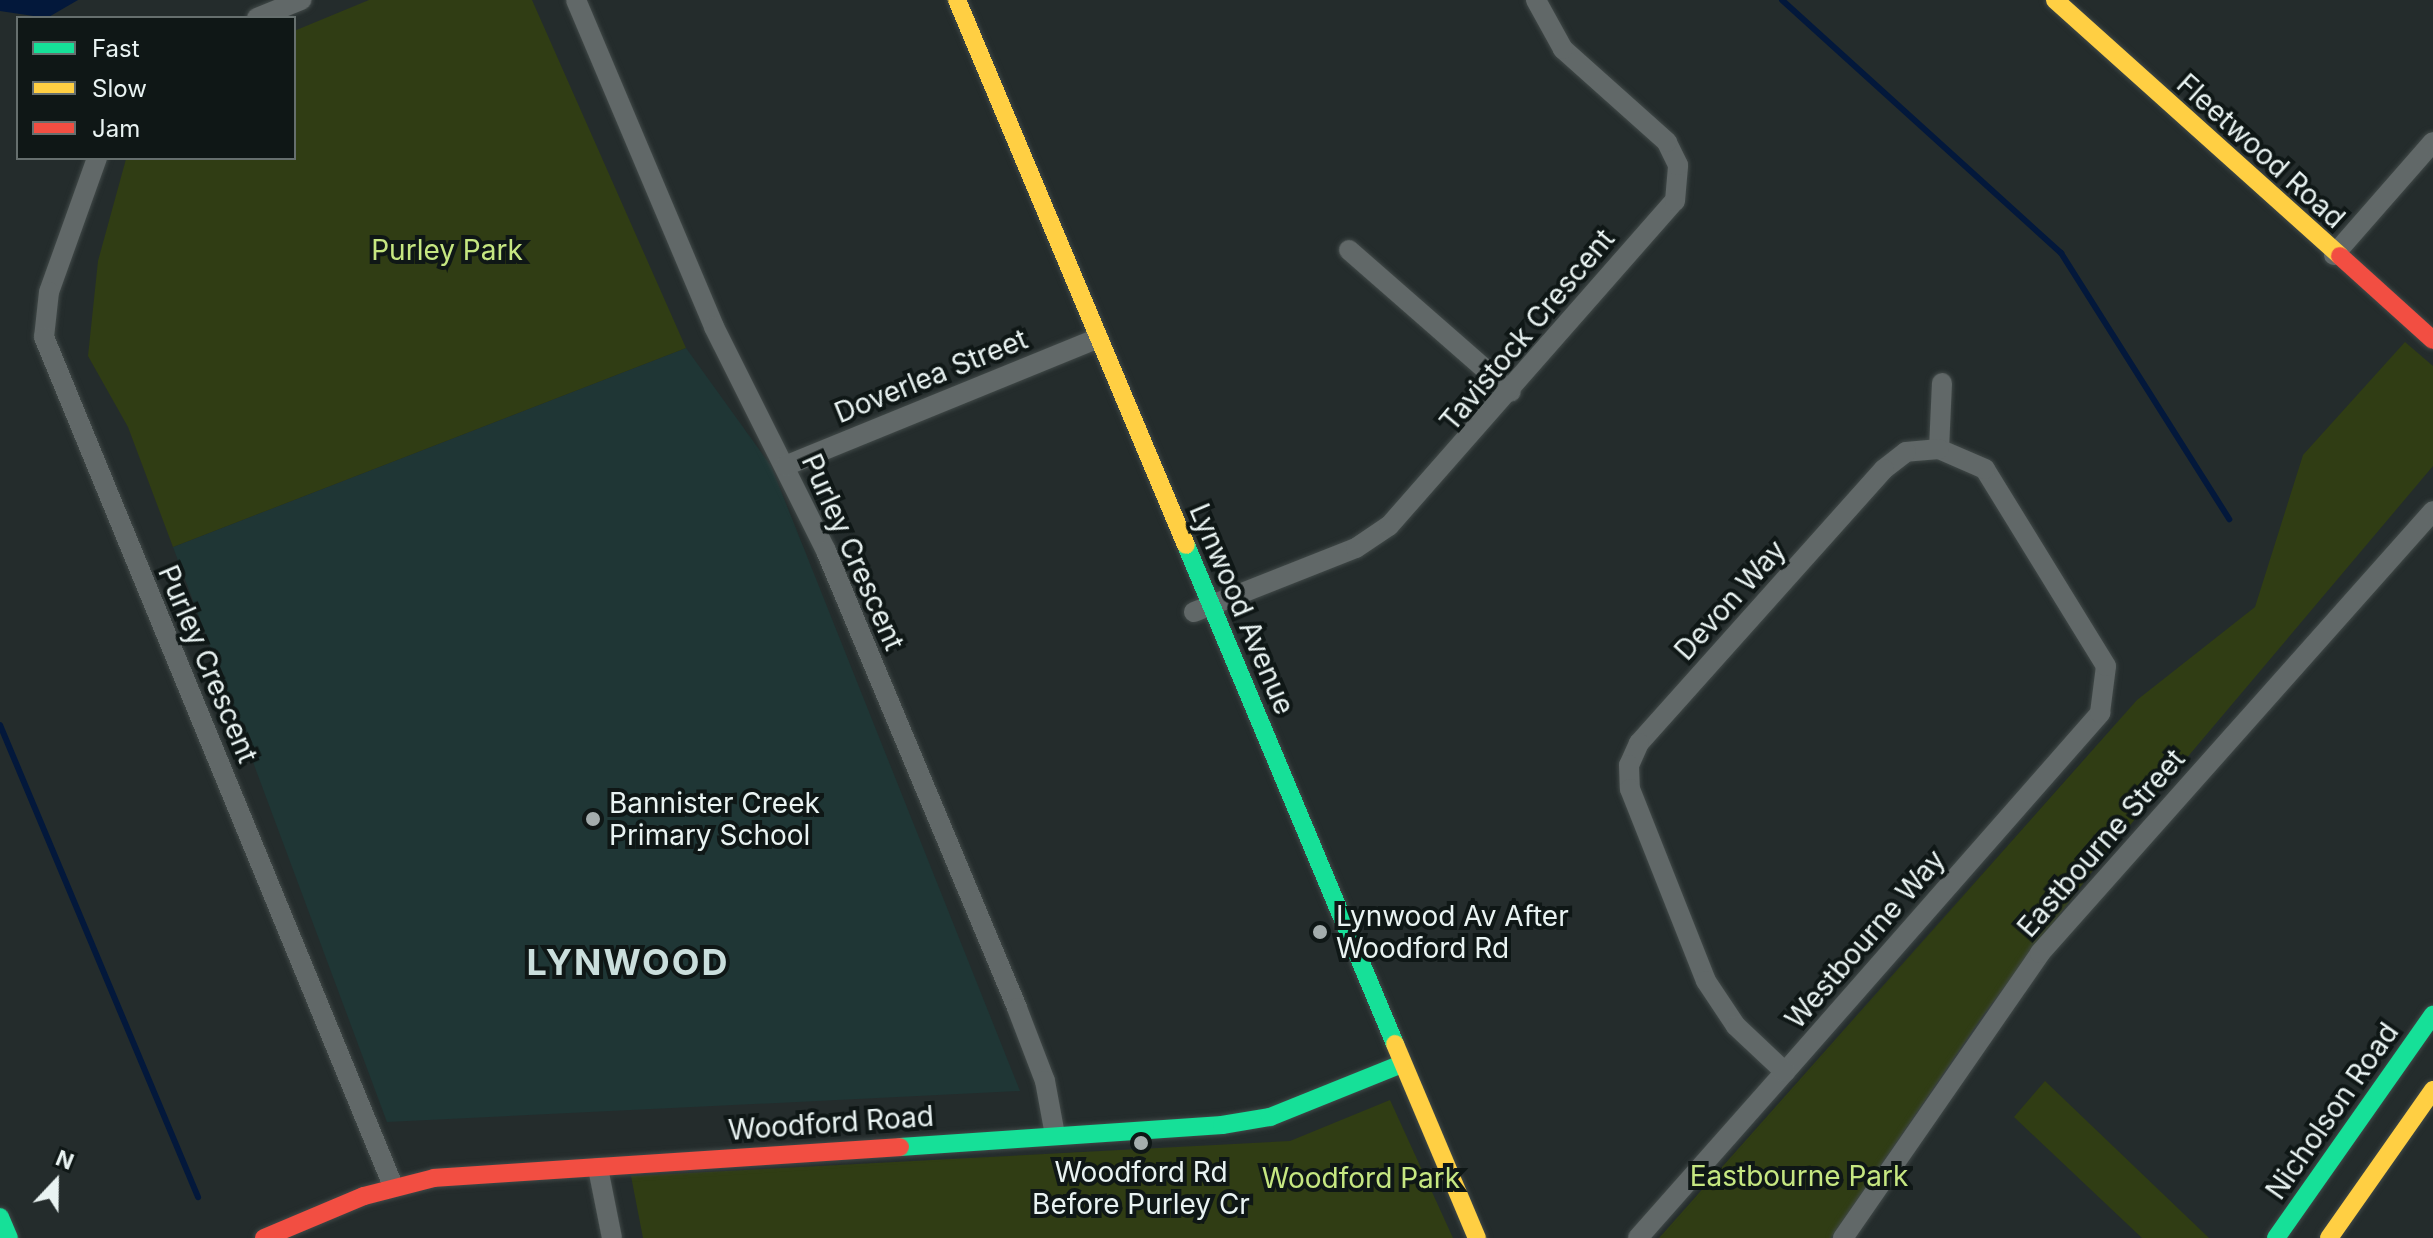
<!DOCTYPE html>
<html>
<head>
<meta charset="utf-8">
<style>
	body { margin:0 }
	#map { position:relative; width:2433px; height:1238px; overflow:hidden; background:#242c2c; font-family:Inter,sans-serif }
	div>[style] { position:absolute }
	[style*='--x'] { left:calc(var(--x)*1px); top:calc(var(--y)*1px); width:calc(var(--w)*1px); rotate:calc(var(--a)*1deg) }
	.built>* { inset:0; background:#1f3635 }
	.green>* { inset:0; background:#303d14 }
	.water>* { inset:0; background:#03183b }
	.stream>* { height:6px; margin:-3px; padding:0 3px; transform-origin:3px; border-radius:3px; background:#03183b }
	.roads { filter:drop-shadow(0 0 2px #414948) drop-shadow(0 0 2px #414948) }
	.street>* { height:20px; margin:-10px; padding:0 10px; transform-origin:10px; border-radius:10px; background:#616868 }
	.fast>* { height:18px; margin:-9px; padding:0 9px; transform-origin:9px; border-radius:9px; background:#16e098 }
	.slow>* { height:18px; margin:-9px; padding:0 9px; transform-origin:9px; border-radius:9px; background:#ffcf43 }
	.jam>* { height:18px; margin:-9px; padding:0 9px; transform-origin:9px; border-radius:9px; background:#f24e42 }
	.dots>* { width:22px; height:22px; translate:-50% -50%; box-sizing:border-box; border:4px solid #0f1716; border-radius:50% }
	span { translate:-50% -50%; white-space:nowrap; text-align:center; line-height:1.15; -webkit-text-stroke:8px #0f1716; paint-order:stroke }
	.street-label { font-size:28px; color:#e9f3f2 }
	.park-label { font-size:28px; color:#c6e781 }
	.poi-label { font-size:28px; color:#e9f3f2 }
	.left { translate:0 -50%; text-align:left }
	.district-label { font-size:36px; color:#cadedc; font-weight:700; letter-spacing:2px }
	.legend { position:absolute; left:16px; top:16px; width:280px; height:144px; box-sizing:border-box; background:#0f1716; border:2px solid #666f6e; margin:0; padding:10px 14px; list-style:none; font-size:24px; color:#e9f3f2 }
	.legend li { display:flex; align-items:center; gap:16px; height:40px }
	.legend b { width:40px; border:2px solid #666f6e }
	.north { position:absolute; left:16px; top:1142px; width:80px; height:80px; -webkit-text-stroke:6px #0f1716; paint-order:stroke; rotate:22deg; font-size:22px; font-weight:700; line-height:32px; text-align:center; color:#e9f3f2 }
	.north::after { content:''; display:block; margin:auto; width:28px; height:36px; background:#e9f3f2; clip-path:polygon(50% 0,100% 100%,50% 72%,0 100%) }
</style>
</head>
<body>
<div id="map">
	<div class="built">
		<div style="clip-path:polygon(686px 348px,771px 466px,1020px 1091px,387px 1122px,173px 547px)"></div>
	</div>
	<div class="green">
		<div style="clip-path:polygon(369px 0,532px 0,686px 348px,173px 547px,128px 427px,88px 356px,98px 261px,126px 159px,294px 158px,294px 31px)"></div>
		<div style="clip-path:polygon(2405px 342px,2433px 366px,2433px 466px,2104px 856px,1984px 1014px,1831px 1238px,1659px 1238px,2137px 700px,2255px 607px,2303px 455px)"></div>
		<div style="clip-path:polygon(2045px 1081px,2209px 1238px,2142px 1238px,2014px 1117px)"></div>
		<div style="clip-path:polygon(1390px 1100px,1453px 1238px,643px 1238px,631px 1176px,1290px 1141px)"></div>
	</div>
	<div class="water">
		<div style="clip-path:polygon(0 0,78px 0,47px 18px,0 11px)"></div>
	</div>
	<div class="stream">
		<div style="--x:1782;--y:0;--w:377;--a:42.2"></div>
		<div style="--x:2061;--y:253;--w:315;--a:57.7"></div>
		<div style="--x:0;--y:725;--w:512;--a:67.24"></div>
	</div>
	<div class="roads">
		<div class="street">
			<div style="--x:576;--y:0;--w:355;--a:67.1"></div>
			<div style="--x:714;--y:327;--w:250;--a:63.4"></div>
			<div style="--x:826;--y:551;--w:495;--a:67.3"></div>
			<div style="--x:1017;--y:1008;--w:78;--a:69"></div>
			<div style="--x:1045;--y:1081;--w:55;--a:79.5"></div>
			<div style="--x:257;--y:18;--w:48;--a:-22.2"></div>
			<div style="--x:97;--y:158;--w:142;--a:109.7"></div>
			<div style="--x:49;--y:292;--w:45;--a:96.3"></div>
			<div style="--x:44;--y:337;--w:918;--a:67.65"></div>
			<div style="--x:1349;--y:250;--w:215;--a:41.2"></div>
			<div style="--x:2334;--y:255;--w:150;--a:-48.8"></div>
			<div style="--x:1939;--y:449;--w:66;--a:-87.4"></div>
			<div style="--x:785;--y:466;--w:338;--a:-22.2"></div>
			<div style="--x:1194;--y:612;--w:174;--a:-21.6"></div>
			<div style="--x:1356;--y:548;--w:40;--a:-34"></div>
			<div style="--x:1389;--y:526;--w:433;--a:-48.7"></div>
			<div style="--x:1675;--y:201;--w:36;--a:-85"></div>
			<div style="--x:1678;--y:165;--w:25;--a:-116"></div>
			<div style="--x:1667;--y:142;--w:140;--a:-138.2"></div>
			<div style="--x:1563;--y:49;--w:56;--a:-118.9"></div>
			<div style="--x:598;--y:1168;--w:71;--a:78.7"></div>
			<div style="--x:1638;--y:1238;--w:222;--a:-48.5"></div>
			<div style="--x:1785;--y:1072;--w:478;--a:-48.7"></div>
			<div style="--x:2100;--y:713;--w:47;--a:-82.7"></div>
			<div style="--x:2106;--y:666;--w:231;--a:-121.6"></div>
			<div style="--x:1985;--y:469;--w:50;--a:-156.5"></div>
			<div style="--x:1939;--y:449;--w:33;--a:175"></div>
			<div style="--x:1906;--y:452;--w:28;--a:142"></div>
			<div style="--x:1884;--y:469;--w:368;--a:131.8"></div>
			<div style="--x:1639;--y:743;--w:24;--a:114"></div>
			<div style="--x:1629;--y:765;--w:24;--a:88"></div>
			<div style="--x:1630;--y:789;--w:206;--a:68.4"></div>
			<div style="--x:1706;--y:981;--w:54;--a:56.3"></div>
			<div style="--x:1736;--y:1026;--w:67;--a:43.2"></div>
			<div style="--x:1843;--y:1238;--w:346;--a:-55.3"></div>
			<div style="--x:2040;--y:953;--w:591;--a:-48.36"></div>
		</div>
		<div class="fast">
			<div style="--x:1186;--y:545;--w:541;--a:67.27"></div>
			<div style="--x:900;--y:1147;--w:323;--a:-3.9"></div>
			<div style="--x:1222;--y:1125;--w:49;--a:-9.5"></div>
			<div style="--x:1270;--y:1117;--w:142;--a:-21.9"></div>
			<div style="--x:0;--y:1217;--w:23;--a:67"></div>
			<div style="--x:2276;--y:1238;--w:273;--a:-54.9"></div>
		</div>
		<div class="slow">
			<div style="--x:957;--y:0;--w:591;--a:67.21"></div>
			<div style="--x:2055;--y:0;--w:383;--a:41.9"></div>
			<div style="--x:1395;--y:1044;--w:211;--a:67.1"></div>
			<div style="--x:2329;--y:1238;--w:181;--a:-54.9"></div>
		</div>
		<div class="jam">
			<div style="--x:2340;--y:256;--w:125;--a:42.1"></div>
			<div style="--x:264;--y:1238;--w:108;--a:-22.8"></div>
			<div style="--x:364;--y:1196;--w:72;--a:-14.4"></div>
			<div style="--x:434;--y:1178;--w:467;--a:-3.8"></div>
		</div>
	</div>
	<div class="dots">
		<div style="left:593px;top:819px;background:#a4adad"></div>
		<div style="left:1320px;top:932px;background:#a4adad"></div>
		<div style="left:1141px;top:1143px;background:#a4adad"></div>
	</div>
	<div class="street-label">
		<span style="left:2261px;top:151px;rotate:42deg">Fleetwood Road</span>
		<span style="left:1527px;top:330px;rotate:-50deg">Tavistock Crescent</span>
		<span style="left:931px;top:376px;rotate:-22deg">Doverlea Street</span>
		<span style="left:853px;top:552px;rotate:66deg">Purley Crescent</span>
		<span style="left:1730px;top:600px;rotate:-48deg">Devon Way</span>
		<span style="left:1242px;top:609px;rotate:67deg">Lynwood Avenue</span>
		<span style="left:208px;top:664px;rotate:67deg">Purley Crescent</span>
		<span style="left:2101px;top:843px;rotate:-49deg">Eastbourne Street</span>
		<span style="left:1865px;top:939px;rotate:-49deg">Westbourne Way</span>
		<span style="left:2332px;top:1111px;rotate:-55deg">Nicholson Road</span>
		<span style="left:831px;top:1123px;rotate:-4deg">Woodford Road</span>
	</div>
	<div class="park-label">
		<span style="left:447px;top:250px">Purley Park</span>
		<span style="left:1799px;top:1176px">Eastbourne Park</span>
		<span style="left:1361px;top:1178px">Woodford Park</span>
	</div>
	<div class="poi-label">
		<span class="left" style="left:609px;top:819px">Bannister Creek<br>Primary School</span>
		<span class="left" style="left:1336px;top:932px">Lynwood Av After<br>Woodford Rd</span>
		<span style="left:1141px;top:1188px">Woodford Rd<br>Before Purley Cr</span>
	</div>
	<div class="district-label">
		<span style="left:628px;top:963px">LYNWOOD</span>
	</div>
	<ul class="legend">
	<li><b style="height:10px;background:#16e098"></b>Fast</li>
	<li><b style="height:10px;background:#ffcf43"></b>Slow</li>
	<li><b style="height:10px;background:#f24e42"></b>Jam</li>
	</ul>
	<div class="north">N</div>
</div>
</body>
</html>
